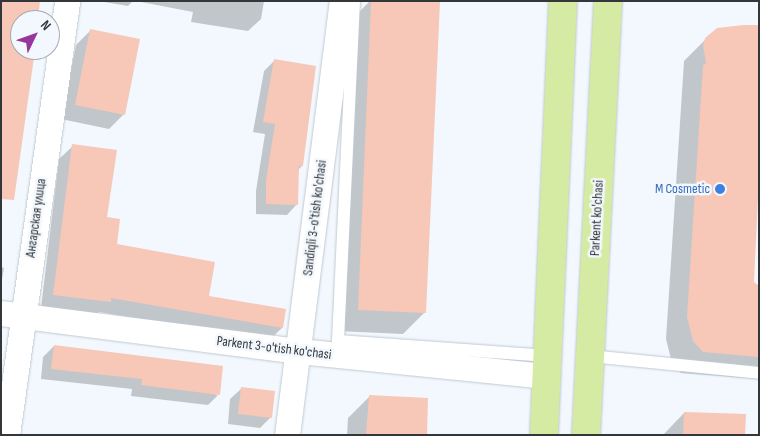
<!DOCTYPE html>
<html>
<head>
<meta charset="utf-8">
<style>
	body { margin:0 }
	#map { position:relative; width:760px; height:436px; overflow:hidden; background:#f2f8fd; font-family:"Sofia Sans Condensed",sans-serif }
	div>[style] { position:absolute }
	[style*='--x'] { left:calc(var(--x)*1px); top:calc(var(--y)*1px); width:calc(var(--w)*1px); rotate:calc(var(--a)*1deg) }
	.shadow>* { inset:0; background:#0003 }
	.building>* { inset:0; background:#f7c7b8 }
	.roads { filter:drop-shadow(0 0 1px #c0c9d2) drop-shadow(0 0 1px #c0c9d2) }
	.lane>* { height:12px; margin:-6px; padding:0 6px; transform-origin:6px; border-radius:6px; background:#fff }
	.street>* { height:25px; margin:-12.5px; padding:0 12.5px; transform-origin:12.5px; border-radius:12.5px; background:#fff }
	.primary>* { height:28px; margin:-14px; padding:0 14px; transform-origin:14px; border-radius:14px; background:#d5eaa3 }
	.dots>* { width:14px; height:14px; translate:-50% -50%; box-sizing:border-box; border:2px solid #f2f8fd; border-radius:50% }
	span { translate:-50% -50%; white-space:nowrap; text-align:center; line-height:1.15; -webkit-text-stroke:5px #f2f8fd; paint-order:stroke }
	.shop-label { font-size:14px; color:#366cbe }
	.right { translate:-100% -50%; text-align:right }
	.street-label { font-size:14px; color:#33373a }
	.frame { position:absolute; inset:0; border:2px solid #33373a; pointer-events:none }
	.north { position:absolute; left:10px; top:10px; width:50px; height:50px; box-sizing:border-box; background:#f2f8fd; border:1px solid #a6abaf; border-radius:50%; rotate:48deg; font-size:14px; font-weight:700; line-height:20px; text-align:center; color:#33373a }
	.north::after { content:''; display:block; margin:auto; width:18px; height:22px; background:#97369d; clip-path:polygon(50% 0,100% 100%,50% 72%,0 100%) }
</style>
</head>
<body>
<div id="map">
	<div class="shadow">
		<div style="clip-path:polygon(98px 1px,133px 1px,128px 6px)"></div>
		<div style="clip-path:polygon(136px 1px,264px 1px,261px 19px,248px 31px,191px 22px,193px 12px)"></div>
		<div style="clip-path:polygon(370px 1px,422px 1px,425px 312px,403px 334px,337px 331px,351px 20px)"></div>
		<div style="clip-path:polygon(90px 31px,124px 114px,109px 129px,61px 119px,76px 45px)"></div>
		<div style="clip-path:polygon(706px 39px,752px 292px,759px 292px,759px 379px,681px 373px,672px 363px,666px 339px,684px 61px)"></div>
		<div style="clip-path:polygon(274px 61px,302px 166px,298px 170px,297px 204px,287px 215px,256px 214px,256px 191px,265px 134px,253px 132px,264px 71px)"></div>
		<div style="clip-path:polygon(73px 146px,116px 245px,208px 297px,285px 310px,282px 328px,268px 341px,99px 312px,96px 315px,41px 308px,59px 159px)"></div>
		<div style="clip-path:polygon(1px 267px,4px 268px,1px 285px)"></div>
		<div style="clip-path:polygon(54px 346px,218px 395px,208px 405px,131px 396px,132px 389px,41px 379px,43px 357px)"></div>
		<div style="clip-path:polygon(241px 389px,271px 417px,260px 428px,228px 424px,230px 399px)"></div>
		<div style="clip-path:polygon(369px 397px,425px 435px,347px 435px,348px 418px)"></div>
		<div style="clip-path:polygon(684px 413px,744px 435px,663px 435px)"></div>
	</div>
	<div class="building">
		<div style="clip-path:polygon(1px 1px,40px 1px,38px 20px,20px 20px,20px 50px,35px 50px,14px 200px,1px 199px)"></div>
		<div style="clip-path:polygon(371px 1px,440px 1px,426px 313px,358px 310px)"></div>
		<div style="clip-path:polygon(744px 25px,759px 25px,759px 176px,754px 282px,759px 286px,759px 357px,703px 352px,693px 341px,687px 317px,703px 65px,706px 63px,703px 46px,705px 38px,717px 28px)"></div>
		<div style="clip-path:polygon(90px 29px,140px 39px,125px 115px,75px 105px)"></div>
		<div style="clip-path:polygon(274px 59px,316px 66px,303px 166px,299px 166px,298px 205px,266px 204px,266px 180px,275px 124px,263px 122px)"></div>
		<div style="clip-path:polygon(72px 144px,117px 150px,107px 217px,120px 219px,117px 244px,215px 262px,209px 296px,286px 309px,283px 328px,111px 298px,111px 302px,53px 295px)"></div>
		<div style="clip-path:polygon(54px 345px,223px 366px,220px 395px,141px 385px,142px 379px,51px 369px)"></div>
		<div style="clip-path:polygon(241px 387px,275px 391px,272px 418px,238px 414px)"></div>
		<div style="clip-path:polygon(369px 395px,428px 398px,427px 435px,366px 435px)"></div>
		<div style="clip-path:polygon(684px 412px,746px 414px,745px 435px,683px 435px)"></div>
	</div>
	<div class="roads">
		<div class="lane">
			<div style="--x:354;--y:1;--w:340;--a:92.7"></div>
			<div style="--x:338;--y:341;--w:211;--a:4.1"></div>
			<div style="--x:590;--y:356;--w:170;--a:5.7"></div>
		</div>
		<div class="street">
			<div style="--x:1;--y:313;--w:300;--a:7.3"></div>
			<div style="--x:299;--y:351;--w:249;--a:5.8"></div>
			<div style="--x:7;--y:435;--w:438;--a:-82.1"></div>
			<div style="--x:287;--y:435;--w:437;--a:-82.8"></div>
		</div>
		<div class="primary">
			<div style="--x:544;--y:435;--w:434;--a:-87.5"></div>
			<div style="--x:586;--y:435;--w:435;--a:-87.1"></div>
		</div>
	</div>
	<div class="dots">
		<div style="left:720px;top:189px;background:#3f7fe0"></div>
	</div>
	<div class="shop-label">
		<span class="right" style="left:710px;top:189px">M Cosmetic</span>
	</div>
	<div class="street-label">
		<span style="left:36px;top:218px;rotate:-82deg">Ангарская улица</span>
		<span style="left:315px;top:218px;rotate:-83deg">Sandiqli 3-o'tish ko'chasi</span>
		<span style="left:597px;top:218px;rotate:-87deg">Parkent ko'chasi</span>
		<span style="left:274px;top:348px;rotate:7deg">Parkent 3-o'tish ko'chasi</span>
	</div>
	<div class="frame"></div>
	<div class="north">N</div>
</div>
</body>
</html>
